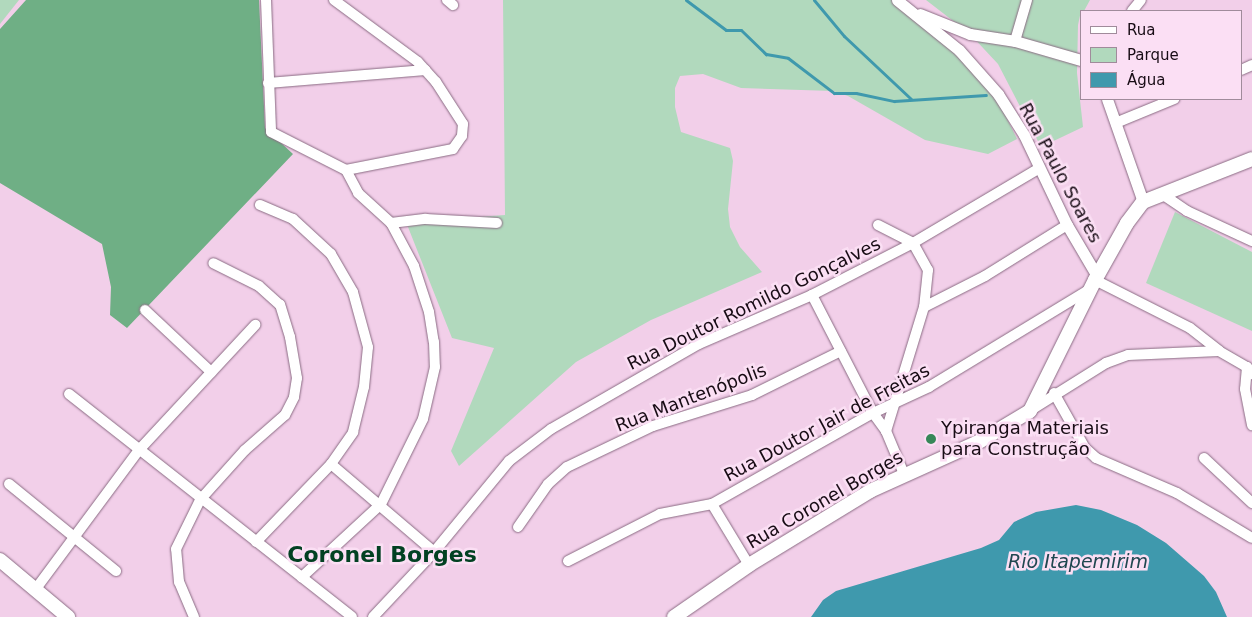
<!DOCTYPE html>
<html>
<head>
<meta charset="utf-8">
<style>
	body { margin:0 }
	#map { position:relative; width:1252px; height:617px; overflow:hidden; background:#f2cfe9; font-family:"DejaVu Sans",sans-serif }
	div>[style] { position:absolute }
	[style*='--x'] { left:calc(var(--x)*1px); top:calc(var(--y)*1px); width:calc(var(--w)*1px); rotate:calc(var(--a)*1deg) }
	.green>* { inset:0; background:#b1d9bd }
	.forest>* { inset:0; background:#6faf85 }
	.water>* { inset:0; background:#3f99ad }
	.stream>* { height:3px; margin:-1.5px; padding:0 1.5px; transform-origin:1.5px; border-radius:1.5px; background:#3f99ad }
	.roads { filter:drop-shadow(0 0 1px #8a6b83) drop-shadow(0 0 1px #8a6b83) }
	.minor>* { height:10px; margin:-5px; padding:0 5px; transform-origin:5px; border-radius:5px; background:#fff }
	.tertiary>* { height:11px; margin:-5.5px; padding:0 5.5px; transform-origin:5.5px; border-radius:5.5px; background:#fff }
	.secondary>* { height:14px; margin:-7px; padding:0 7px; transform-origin:7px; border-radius:7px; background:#fff }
	.dots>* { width:14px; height:14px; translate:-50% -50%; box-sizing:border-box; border:2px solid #fbdff4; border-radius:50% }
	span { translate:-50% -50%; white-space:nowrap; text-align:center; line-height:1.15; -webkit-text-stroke:5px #fbdff4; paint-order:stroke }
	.street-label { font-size:18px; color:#180c15 }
	.poi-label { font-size:18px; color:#180c15 }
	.left { translate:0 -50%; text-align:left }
	.water-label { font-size:19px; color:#1f4750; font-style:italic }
	.district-label { font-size:22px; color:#024122; font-weight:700 }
	.legend { position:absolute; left:1080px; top:10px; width:162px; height:90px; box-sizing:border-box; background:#fbdff4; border:1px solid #a08b9b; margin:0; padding:6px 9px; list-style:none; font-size:15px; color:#180c15 }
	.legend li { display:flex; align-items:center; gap:10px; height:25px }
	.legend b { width:25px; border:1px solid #a08b9b }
</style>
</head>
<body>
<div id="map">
	<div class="green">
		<div style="clip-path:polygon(0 0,19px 0,0 24px)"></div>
		<div style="clip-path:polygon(503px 0,898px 0,990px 84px,1017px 139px,988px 154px,925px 140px,848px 96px,833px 91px,741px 88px,703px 74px,680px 76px,675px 88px,675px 107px,681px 132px,730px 148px,733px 161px,728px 209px,730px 227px,740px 247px,762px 272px,651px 320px,576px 362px,459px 466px,451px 451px,494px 348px,452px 338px,406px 222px,505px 215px)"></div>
		<div style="clip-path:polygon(926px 0,1090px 0,1084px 11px,1081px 11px,1078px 25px,1077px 73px,1083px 127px,1041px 147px,998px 64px,970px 34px)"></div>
		<div style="clip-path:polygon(1175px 212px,1252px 252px,1252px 331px,1146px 283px)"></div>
	</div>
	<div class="forest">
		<div style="clip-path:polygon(26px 0,259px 0,265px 128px,293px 154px,127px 328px,110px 315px,111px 287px,102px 244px,0 183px,0 29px)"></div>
	</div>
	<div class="water">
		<div style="clip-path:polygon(1076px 505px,1101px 510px,1137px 525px,1166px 543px,1204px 576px,1216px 592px,1227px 617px,811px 617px,823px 600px,836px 591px,981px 548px,999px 540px,1014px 522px,1036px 512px)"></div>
	</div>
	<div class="stream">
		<div style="--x:686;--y:0;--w:50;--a:36.9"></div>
		<div style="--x:726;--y:30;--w:15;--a:0"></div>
		<div style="--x:741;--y:30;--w:35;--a:44"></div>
		<div style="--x:766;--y:54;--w:22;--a:10"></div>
		<div style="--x:788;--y:58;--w:58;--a:37.3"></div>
		<div style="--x:834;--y:93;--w:22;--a:0"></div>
		<div style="--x:856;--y:93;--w:39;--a:12"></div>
		<div style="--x:894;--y:101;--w:92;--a:-3.7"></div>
		<div style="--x:814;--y:0;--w:47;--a:50.2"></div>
		<div style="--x:844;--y:36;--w:92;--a:43.2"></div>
	</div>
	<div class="roads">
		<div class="minor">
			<div style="--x:266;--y:0;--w:132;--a:87.8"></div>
			<div style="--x:271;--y:132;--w:84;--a:26.9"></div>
			<div style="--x:346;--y:170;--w:26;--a:62"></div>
			<div style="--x:358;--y:193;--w:45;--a:42.3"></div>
			<div style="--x:391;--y:223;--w:49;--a:61.9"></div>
			<div style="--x:414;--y:266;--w:48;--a:71.9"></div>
			<div style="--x:429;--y:312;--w:30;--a:81"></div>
			<div style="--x:434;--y:342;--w:25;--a:88"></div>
			<div style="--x:435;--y:367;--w:53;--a:103"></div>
			<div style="--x:423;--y:419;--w:95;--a:116.3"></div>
			<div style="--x:381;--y:504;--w:108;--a:137.3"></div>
			<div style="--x:334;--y:0;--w:104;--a:36.4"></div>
			<div style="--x:418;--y:62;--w:27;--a:48"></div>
			<div style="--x:436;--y:82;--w:50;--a:57.3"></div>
			<div style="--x:463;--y:124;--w:12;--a:95"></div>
			<div style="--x:462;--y:136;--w:16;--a:125"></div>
			<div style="--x:453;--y:149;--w:109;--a:168.9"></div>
			<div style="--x:447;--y:0;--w:8;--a:40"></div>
			<div style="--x:1132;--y:11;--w:14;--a:-51"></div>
			<div style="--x:1015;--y:41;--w:43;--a:-73.7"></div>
			<div style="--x:1241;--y:70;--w:12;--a:-24"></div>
			<div style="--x:268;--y:83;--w:158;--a:-4.7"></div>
			<div style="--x:1118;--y:122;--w:61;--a:-22.3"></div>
			<div style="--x:1162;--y:194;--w:30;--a:34"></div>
			<div style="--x:1187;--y:211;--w:72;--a:24.8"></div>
			<div style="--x:391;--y:223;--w:35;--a:-7"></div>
			<div style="--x:426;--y:219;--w:71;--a:3.2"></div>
			<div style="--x:878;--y:225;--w:39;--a:27"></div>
			<div style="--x:913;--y:243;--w:31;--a:61"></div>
			<div style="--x:928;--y:270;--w:37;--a:96"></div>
			<div style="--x:924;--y:307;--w:130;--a:107"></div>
			<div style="--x:1095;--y:280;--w:106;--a:26.8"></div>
			<div style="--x:1190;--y:328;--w:37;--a:38"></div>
			<div style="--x:812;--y:295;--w:133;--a:62.7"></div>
			<div style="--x:873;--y:413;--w:22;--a:54"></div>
			<div style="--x:886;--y:431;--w:47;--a:67.3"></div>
			<div style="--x:924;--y:307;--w:68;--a:-26.9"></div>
			<div style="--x:985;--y:276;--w:97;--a:-31.9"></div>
			<div style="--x:145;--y:310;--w:91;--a:43.2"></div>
			<div style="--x:1247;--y:367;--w:22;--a:95"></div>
			<div style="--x:1245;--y:389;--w:37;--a:79"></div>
			<div style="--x:1054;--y:393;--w:63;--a:60.6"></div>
			<div style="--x:1085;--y:448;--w:15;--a:42"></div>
			<div style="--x:1096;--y:458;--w:88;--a:23.4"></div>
			<div style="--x:1177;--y:493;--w:87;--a:31"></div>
			<div style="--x:69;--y:394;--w:360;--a:38.2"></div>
			<div style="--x:1031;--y:410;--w:89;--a:-32.1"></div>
			<div style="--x:1106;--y:363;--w:23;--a:-20"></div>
			<div style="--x:1128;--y:355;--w:91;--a:-2.5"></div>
			<div style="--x:1219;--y:351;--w:32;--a:30"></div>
			<div style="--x:1247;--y:367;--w:9;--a:54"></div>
			<div style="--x:1204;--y:458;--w:66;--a:43.2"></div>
			<div style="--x:331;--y:464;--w:135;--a:40.5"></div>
			<div style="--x:9;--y:484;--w:138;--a:39.1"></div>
			<div style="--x:712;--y:504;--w:71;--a:58.8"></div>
			<div style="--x:518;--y:527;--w:52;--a:-55.1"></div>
			<div style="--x:548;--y:484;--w:25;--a:-42"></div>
			<div style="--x:567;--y:467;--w:95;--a:-25.5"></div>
			<div style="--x:653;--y:426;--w:104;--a:-17.4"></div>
			<div style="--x:752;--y:395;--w:99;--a:-26.3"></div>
			<div style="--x:256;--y:542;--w:108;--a:-46.1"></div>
			<div style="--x:331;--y:464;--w:39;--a:-55"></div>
			<div style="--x:353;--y:432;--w:46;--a:-76.3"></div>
			<div style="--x:364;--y:387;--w:40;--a:-84.3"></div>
			<div style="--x:368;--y:347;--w:57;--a:-105.3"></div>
			<div style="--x:353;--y:292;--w:44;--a:-120.1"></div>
			<div style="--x:331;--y:254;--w:52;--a:-137.4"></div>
			<div style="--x:293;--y:219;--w:36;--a:-157"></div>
			<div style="--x:568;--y:561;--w:103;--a:-27.1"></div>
			<div style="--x:660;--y:514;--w:53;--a:-10.9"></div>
			<div style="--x:712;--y:504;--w:185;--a:-29.5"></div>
			<div style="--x:873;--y:413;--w:62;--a:-24.9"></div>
			<div style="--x:929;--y:387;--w:188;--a:-31.3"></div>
			<div style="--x:35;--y:590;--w:174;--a:-53.4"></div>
			<div style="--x:139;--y:450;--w:171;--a:-47.1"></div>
			<div style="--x:194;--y:617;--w:38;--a:-113"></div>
			<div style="--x:179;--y:582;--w:33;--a:-95"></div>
			<div style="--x:176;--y:549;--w:55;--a:-63.9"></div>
			<div style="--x:200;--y:500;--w:67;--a:-48"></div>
			<div style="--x:245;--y:450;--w:53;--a:-41.2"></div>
			<div style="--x:285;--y:415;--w:20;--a:-63"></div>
			<div style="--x:294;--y:397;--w:19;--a:-81"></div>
			<div style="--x:297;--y:378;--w:42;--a:-99.7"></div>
			<div style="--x:290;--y:337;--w:34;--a:-107"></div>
			<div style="--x:280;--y:305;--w:28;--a:-138"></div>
			<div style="--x:259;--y:286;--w:51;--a:-153.4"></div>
			<div style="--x:373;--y:617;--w:89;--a:-46.8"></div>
			<div style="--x:434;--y:552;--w:118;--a:-50.5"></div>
			<div style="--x:509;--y:461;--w:53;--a:-37.3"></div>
			<div style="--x:551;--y:429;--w:171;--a:-29.9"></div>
			<div style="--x:699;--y:344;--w:123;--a:-23.4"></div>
			<div style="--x:812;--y:295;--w:114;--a:-27.2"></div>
			<div style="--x:913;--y:243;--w:147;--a:-30.6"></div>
		</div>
		<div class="tertiary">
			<div style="--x:897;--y:0;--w:80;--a:38.9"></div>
			<div style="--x:959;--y:50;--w:59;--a:48.4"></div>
			<div style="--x:998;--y:94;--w:49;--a:57.6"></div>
			<div style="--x:1024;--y:135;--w:100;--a:64.5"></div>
			<div style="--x:1067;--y:225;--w:59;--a:59.5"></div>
			<div style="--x:920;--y:14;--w:54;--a:21.8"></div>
			<div style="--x:970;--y:34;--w:46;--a:8.8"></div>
			<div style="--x:1015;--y:41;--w:69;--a:16.1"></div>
			<div style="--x:1107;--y:99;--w:109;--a:70.7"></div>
		</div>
		<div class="secondary">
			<div style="--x:0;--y:560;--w:89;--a:40"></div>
			<div style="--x:674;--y:617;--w:91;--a:-34.7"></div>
			<div style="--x:749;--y:565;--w:142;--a:-31.4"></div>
			<div style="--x:870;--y:491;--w:121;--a:-24.4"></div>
			<div style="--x:980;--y:441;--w:58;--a:-31"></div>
			<div style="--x:1030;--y:411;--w:146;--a:-63.6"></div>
			<div style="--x:1095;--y:280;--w:65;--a:-60.7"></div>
			<div style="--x:1127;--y:223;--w:26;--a:-53"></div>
			<div style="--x:1143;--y:202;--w:117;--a:-21.5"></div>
		</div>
	</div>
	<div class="dots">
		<div style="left:931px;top:439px;background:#368758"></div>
	</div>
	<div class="street-label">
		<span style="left:1060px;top:173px;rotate:62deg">Rua Paulo Soares</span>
		<span style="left:754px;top:304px;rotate:-26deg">Rua Doutor Romildo Gonçalves</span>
		<span style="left:691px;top:398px;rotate:-21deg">Rua Mantenópolis</span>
		<span style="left:827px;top:423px;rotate:-28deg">Rua Doutor Jair de Freitas</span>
		<span style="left:825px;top:500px;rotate:-30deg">Rua Coronel Borges</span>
	</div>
	<div class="poi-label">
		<span class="left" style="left:941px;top:439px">Ypiranga Materiais<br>para Construção</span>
	</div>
	<div class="water-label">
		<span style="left:1078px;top:562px">Rio Itapemirim</span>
	</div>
	<div class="district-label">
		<span style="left:382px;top:555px">Coronel Borges</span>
	</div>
	<ul class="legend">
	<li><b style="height:6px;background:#fff"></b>Rua</li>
	<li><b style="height:14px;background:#b1d9bd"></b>Parque</li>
	<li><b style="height:14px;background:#3f99ad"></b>Água</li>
	</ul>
</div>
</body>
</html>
